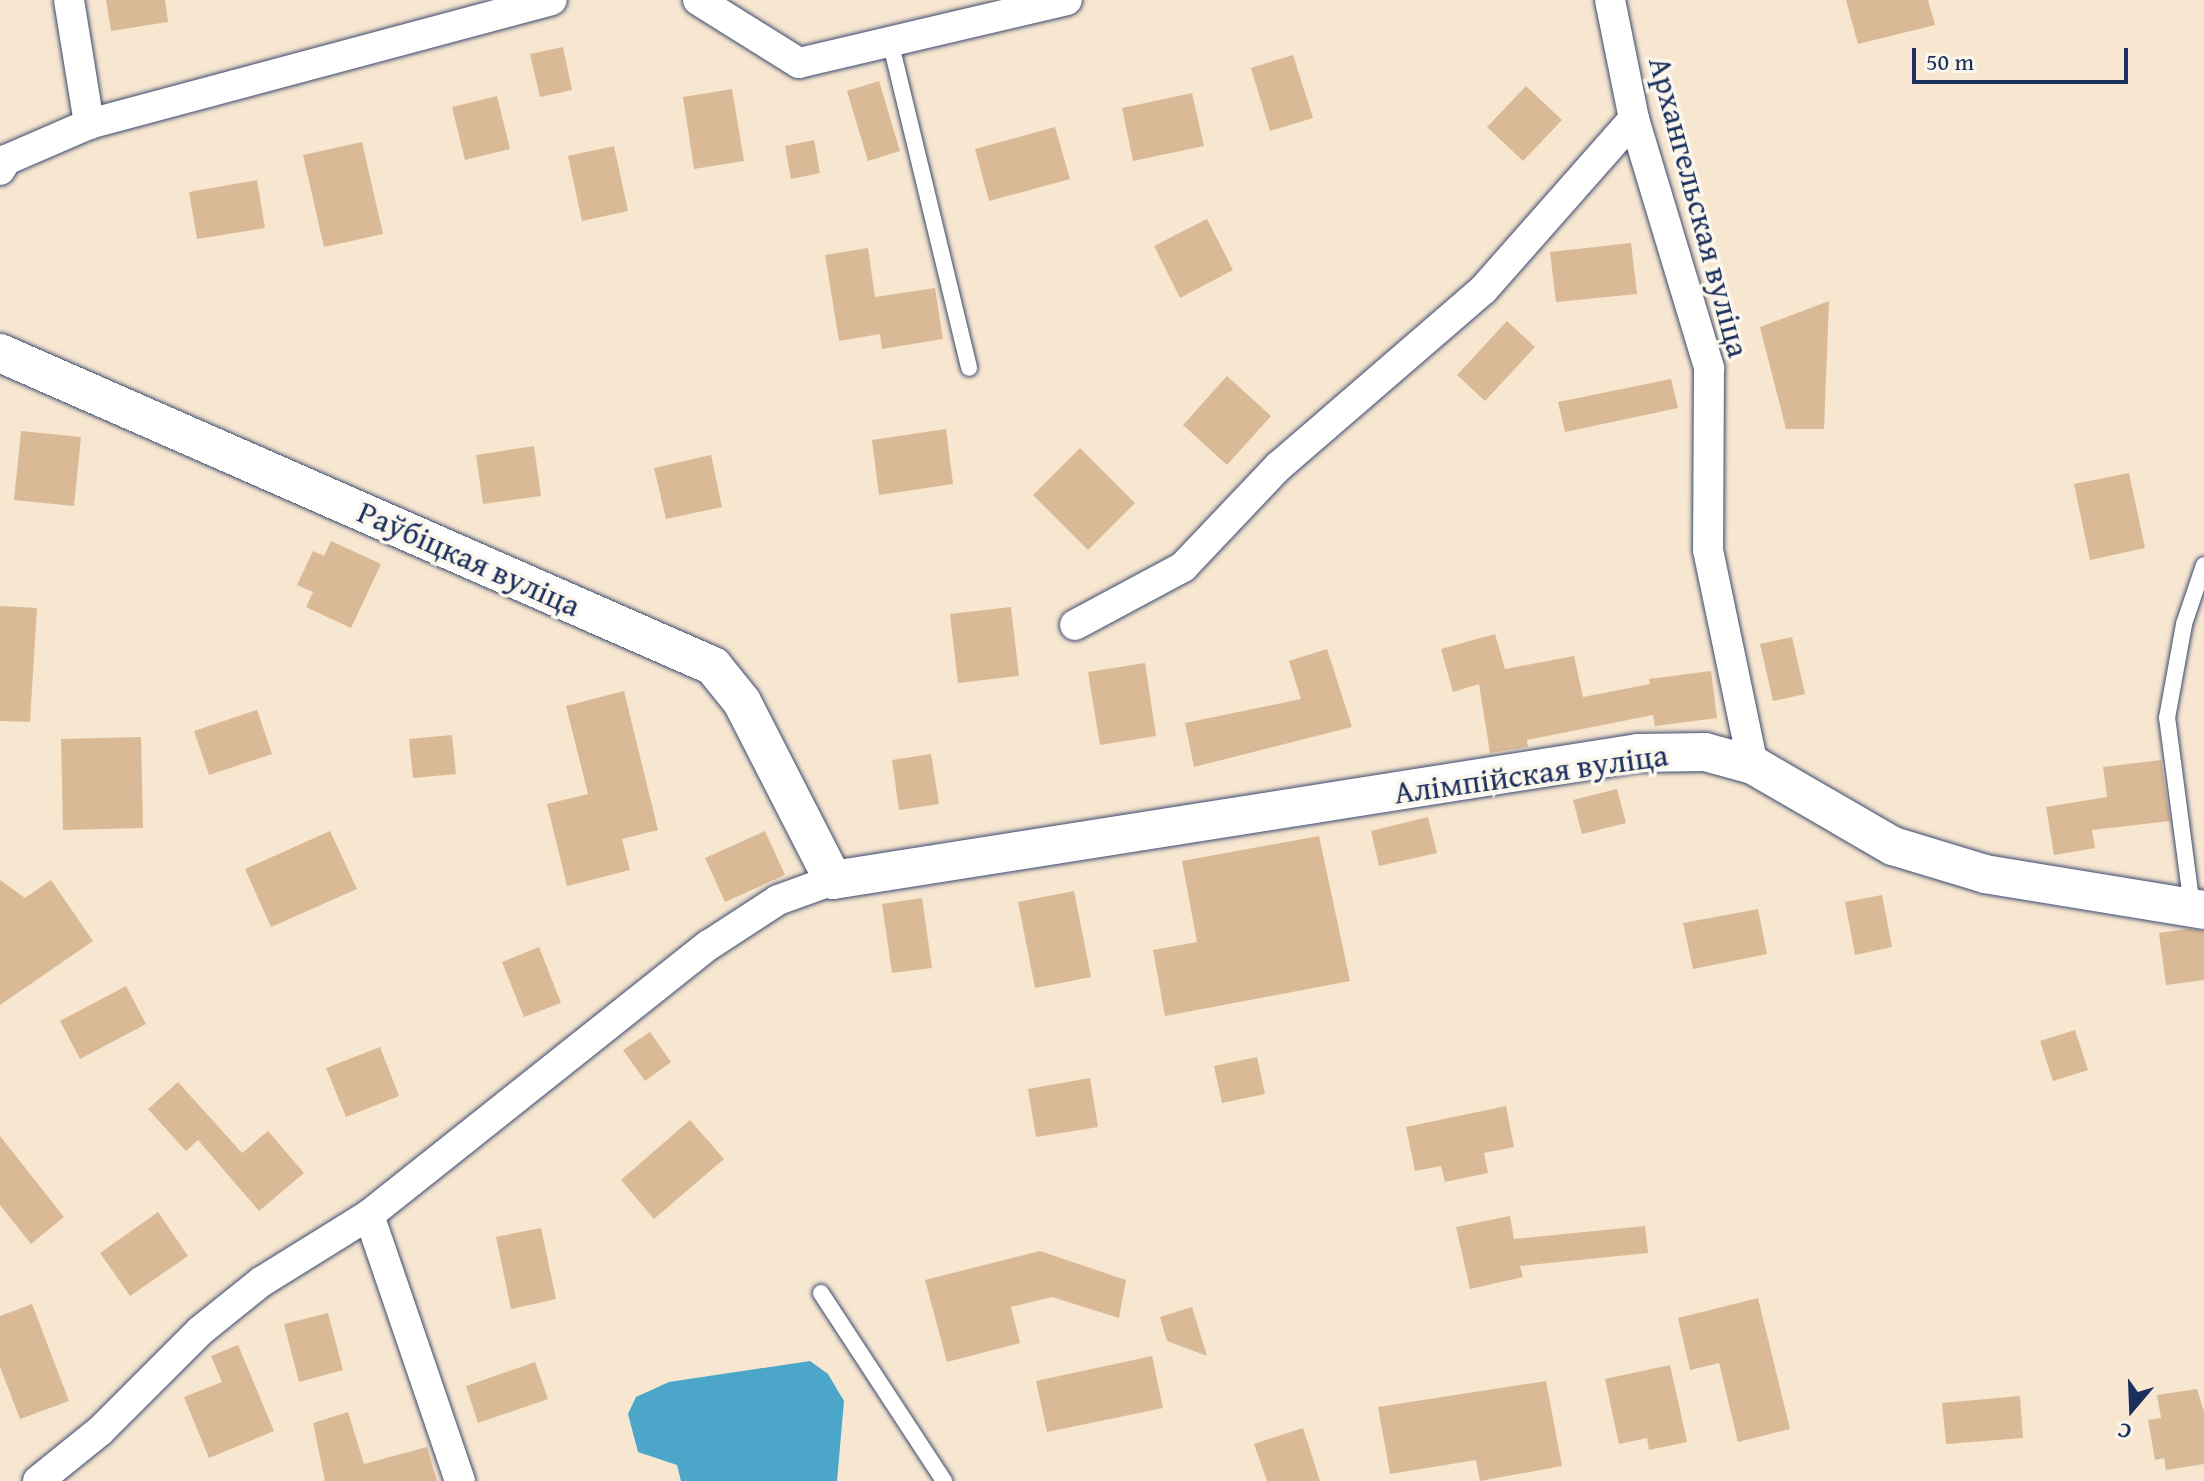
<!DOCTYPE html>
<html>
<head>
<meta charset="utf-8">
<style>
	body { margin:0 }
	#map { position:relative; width:2204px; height:1481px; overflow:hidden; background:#f7e6d0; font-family:"Gentium Book Plus",serif }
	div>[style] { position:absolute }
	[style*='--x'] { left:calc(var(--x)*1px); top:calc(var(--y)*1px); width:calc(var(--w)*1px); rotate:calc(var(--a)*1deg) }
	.water>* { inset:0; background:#4ba6c9 }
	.building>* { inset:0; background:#daba96 }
	.roads { filter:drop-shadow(0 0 2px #3c4a6f) drop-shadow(0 0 2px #3c4a6f) }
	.service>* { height:16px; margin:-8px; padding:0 8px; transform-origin:8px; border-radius:8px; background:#fff }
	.minor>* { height:30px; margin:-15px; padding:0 15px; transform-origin:15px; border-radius:15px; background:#fff }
	.tertiary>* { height:38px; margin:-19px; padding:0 19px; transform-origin:19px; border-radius:19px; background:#fff }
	span { translate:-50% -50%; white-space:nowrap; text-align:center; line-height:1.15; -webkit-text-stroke:7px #fbf7ec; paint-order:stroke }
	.street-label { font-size:32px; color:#1b2f5e }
	.north { position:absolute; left:2092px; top:1369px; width:80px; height:80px; -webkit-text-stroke:6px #fbf7ec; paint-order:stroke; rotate:199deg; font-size:22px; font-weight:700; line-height:32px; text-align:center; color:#1b2f5e }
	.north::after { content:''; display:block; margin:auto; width:28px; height:36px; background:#1b2f5e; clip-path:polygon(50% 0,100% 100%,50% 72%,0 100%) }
	.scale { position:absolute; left:1912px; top:48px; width:216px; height:36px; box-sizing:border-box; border:4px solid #1b2f5e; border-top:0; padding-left:10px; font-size:24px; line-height:28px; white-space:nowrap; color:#1b2f5e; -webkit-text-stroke:6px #fbf7ec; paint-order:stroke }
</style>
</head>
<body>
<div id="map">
	<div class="water">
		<div style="clip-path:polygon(810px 1361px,828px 1374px,844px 1401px,837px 1481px,681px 1481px,677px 1465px,638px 1452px,628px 1414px,636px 1397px,669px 1382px)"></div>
	</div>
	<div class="building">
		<div style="clip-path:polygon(106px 0,165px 0,168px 22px,111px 31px)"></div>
		<div style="clip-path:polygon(1846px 0,1928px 0,1935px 25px,1858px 44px)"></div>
		<div style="clip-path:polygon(563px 47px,572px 90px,540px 97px,530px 54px)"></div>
		<div style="clip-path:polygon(1293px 55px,1313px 118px,1270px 131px,1251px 68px)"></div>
		<div style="clip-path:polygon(879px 81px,900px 151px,868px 161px,847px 91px)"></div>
		<div style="clip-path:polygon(1526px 86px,1562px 120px,1523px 161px,1487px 127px)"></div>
		<div style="clip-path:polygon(732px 89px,744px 161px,694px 169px,683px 97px)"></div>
		<div style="clip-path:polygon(1192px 93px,1204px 146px,1133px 161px,1122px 108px)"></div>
		<div style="clip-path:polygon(497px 96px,510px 149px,465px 160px,452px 107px)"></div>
		<div style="clip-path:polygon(1055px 127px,1070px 179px,989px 201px,975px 149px)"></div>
		<div style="clip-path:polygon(814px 140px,820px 173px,791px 179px,785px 146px)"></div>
		<div style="clip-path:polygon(362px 142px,383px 234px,324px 247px,303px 155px)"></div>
		<div style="clip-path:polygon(614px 146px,628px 211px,582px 221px,568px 156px)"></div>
		<div style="clip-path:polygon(257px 180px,265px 228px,197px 239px,189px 192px)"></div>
		<div style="clip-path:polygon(1207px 219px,1233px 270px,1180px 298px,1154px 246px)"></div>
		<div style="clip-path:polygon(1631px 243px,1637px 294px,1556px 302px,1550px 252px)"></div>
		<div style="clip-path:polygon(868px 248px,875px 297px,935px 288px,943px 339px,882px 349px,880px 334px,839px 341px,825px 255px)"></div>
		<div style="clip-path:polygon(1829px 301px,1824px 429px,1786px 429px,1760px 327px)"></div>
		<div style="clip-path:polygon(1507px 321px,1535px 347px,1485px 401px,1457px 375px)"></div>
		<div style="clip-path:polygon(1227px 376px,1271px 416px,1227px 465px,1183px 425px)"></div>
		<div style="clip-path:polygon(1671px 379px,1678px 408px,1565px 432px,1558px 402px)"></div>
		<div style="clip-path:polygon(946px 429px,953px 484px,879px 495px,872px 440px)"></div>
		<div style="clip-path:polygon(21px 431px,81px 437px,74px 506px,14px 500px)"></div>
		<div style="clip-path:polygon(534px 446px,541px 496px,483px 504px,476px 455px)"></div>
		<div style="clip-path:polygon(1080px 448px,1135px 503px,1088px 550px,1033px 495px)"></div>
		<div style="clip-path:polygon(711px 455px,722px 507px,666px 519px,654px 468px)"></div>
		<div style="clip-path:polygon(2129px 473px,2145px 548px,2090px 560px,2074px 484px)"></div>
		<div style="clip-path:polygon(331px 541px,381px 564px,351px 628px,306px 607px,313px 592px,297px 585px,313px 551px,324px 556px)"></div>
		<div style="clip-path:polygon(0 606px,37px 608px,30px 722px,0 721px)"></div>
		<div style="clip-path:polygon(1011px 607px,1019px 676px,958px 683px,950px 614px)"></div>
		<div style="clip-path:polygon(1495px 634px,1505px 669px,1574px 656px,1583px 697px,1650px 684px,1649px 679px,1711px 671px,1717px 718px,1655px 726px,1653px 715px,1527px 740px,1528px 747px,1490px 753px,1479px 684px,1453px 692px,1441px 649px)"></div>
		<div style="clip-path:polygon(1792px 637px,1805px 694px,1773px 701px,1760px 644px)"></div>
		<div style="clip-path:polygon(1327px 649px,1352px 727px,1194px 767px,1185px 723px,1301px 699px,1289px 661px)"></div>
		<div style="clip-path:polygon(1145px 663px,1156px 736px,1100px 745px,1088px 672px)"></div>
		<div style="clip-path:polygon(624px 691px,658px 830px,622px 839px,630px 870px,567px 886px,547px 804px,588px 794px,566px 706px)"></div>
		<div style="clip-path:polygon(257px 710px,272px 754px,209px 775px,194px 731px)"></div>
		<div style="clip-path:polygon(452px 735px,456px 774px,413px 778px,409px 739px)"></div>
		<div style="clip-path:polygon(141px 737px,143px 828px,63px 830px,61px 739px)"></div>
		<div style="clip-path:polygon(931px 754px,939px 804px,899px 810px,892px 760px)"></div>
		<div style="clip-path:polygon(2161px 760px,2170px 821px,2092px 830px,2095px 848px,2054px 855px,2046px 807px,2107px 797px,2103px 767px)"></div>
		<div style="clip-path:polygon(1617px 789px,1626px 823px,1582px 834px,1573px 800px)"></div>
		<div style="clip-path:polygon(1428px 817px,1437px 853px,1379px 866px,1371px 831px)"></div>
		<div style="clip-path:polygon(330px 831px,357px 889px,271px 927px,245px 869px)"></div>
		<div style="clip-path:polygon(765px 831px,785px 875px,725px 902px,705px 858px)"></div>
		<div style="clip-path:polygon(1319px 836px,1350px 981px,1165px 1016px,1153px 950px,1197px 942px,1182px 861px)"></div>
		<div style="clip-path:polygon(0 880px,25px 898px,51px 880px,93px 941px,0 1005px)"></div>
		<div style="clip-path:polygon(1074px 891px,1091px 977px,1035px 988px,1018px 902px)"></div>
		<div style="clip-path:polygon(1882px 895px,1892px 947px,1855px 955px,1845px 902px)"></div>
		<div style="clip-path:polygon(922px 898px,932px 968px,892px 973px,882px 904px)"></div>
		<div style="clip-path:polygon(1758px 909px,1767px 954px,1693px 969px,1683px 923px)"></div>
		<div style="clip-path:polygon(2187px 929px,2204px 931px,2204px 980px,2166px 985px,2159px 933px)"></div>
		<div style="clip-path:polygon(539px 947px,561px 1003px,524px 1017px,502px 962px)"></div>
		<div style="clip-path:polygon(126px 986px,146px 1024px,80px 1059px,60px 1021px)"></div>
		<div style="clip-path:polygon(2075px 1030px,2088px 1070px,2053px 1081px,2040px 1041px)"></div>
		<div style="clip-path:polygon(650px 1032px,671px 1062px,645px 1081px,623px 1050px)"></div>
		<div style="clip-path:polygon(380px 1047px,399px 1096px,346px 1117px,326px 1068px)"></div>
		<div style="clip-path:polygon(1257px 1057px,1265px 1094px,1222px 1103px,1214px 1066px)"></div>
		<div style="clip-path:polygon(1090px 1078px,1098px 1127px,1036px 1137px,1028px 1089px)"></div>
		<div style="clip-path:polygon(178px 1082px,242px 1153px,268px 1131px,304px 1173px,259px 1211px,198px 1140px,186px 1151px,148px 1109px)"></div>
		<div style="clip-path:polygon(1506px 1106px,1514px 1147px,1484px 1153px,1488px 1173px,1445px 1182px,1441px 1166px,1415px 1171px,1406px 1127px)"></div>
		<div style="clip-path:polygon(690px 1120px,724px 1159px,654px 1219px,621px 1180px)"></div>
		<div style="clip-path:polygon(0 1136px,64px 1217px,31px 1244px,0 1205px)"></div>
		<div style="clip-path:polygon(158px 1212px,188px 1256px,130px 1296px,100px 1253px)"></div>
		<div style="clip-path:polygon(1510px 1216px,1514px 1239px,1645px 1226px,1648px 1253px,1520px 1266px,1523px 1277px,1470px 1289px,1456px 1227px)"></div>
		<div style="clip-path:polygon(541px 1228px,556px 1299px,511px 1309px,496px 1237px)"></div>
		<div style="clip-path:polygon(1040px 1251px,1126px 1280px,1119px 1318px,1052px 1297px,1011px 1307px,1020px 1343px,947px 1362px,925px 1280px)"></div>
		<div style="clip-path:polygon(1758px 1298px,1790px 1429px,1738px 1442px,1719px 1363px,1690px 1370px,1678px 1318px)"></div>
		<div style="clip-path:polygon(32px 1304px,69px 1401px,20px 1419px,0 1367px,0 1316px)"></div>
		<div style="clip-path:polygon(1192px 1307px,1207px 1356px,1167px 1341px,1160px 1317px)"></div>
		<div style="clip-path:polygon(328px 1313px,343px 1370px,299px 1382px,284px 1324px)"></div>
		<div style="clip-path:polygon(238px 1345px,274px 1431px,209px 1458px,184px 1397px,222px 1382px,211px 1356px)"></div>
		<div style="clip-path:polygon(1152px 1356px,1163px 1408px,1047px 1432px,1036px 1381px)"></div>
		<div style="clip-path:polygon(535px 1362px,548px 1399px,478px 1423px,466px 1386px)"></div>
		<div style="clip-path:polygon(1670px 1365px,1687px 1442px,1649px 1450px,1647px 1438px,1619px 1444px,1605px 1379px)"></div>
		<div style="clip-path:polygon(1546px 1381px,1562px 1466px,1480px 1481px,1476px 1460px,1390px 1474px,1378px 1407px)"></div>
		<div style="clip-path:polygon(2197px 1389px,2204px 1412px,2204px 1464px,2166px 1470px,2164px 1458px,2155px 1460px,2148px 1420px,2161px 1418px,2157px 1395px)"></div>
		<div style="clip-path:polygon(2020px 1396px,2023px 1438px,1946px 1444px,1942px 1403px)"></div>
		<div style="clip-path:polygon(348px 1412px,364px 1464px,427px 1447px,437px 1481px,325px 1481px,313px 1423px)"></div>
		<div style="clip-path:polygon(1303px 1428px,1320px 1481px,1267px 1481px,1254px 1444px)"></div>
	</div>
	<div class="roads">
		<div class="service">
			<div style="--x:892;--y:49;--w:328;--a:76.4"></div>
			<div style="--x:2192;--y:907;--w:191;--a:-97.5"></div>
			<div style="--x:2167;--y:718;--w:96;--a:-79.7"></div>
			<div style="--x:2184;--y:624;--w:62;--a:-71.3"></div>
			<div style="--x:821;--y:1293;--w:225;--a:56.8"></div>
		</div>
		<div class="minor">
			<div style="--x:69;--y:0;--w:126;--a:80.8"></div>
			<div style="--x:698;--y:0;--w:119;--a:32"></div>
			<div style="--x:799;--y:63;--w:275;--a:-13.2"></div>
			<div style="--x:1610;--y:0;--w:121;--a:78.6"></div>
			<div style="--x:1634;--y:119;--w:260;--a:73.2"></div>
			<div style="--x:1709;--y:368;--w:182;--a:90.3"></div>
			<div style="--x:1708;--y:550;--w:220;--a:78.2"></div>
			<div style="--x:0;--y:170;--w:12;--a:-59"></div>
			<div style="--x:6;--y:160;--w:90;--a:-23.4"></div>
			<div style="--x:89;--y:124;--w:479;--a:-15"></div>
			<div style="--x:1075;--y:625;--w:123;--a:-28.2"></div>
			<div style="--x:1183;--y:567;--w:139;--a:-46.5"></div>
			<div style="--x:1279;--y:466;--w:269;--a:-40.8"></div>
			<div style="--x:1483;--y:290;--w:228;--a:-48.6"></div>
			<div style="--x:369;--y:1215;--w:281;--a:71.1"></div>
			<div style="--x:38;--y:1481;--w:80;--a:-38.9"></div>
			<div style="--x:100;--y:1431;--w:141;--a:-45"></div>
			<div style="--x:200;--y:1331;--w:78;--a:-38.8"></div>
			<div style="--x:261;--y:1282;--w:127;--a:-31.8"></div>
			<div style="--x:369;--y:1215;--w:434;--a:-38.5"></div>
			<div style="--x:709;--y:945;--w:82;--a:-33.1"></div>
			<div style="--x:778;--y:900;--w:59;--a:-20"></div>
		</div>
		<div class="tertiary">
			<div style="--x:0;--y:353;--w:779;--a:23.7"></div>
			<div style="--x:713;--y:666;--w:46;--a:51.1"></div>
			<div style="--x:742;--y:702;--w:200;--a:62.9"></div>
			<div style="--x:833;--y:880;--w:815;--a:-8.97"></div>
			<div style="--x:1638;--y:753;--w:67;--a:-0.9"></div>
			<div style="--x:1705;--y:752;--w:50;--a:15.2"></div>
			<div style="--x:1753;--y:765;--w:162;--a:30.1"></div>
			<div style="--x:1893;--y:846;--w:96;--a:16.9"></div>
			<div style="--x:1985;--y:874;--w:222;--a:9.3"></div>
		</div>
	</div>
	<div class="street-label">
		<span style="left:1699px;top:207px;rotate:75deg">Архангельская вуліца</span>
		<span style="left:469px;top:559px;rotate:24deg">Раўбіцкая вуліца</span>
		<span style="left:1531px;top:774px;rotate:-8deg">Алімпійская вуліца</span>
	</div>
	<div class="north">С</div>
	<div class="scale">50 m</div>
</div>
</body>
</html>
